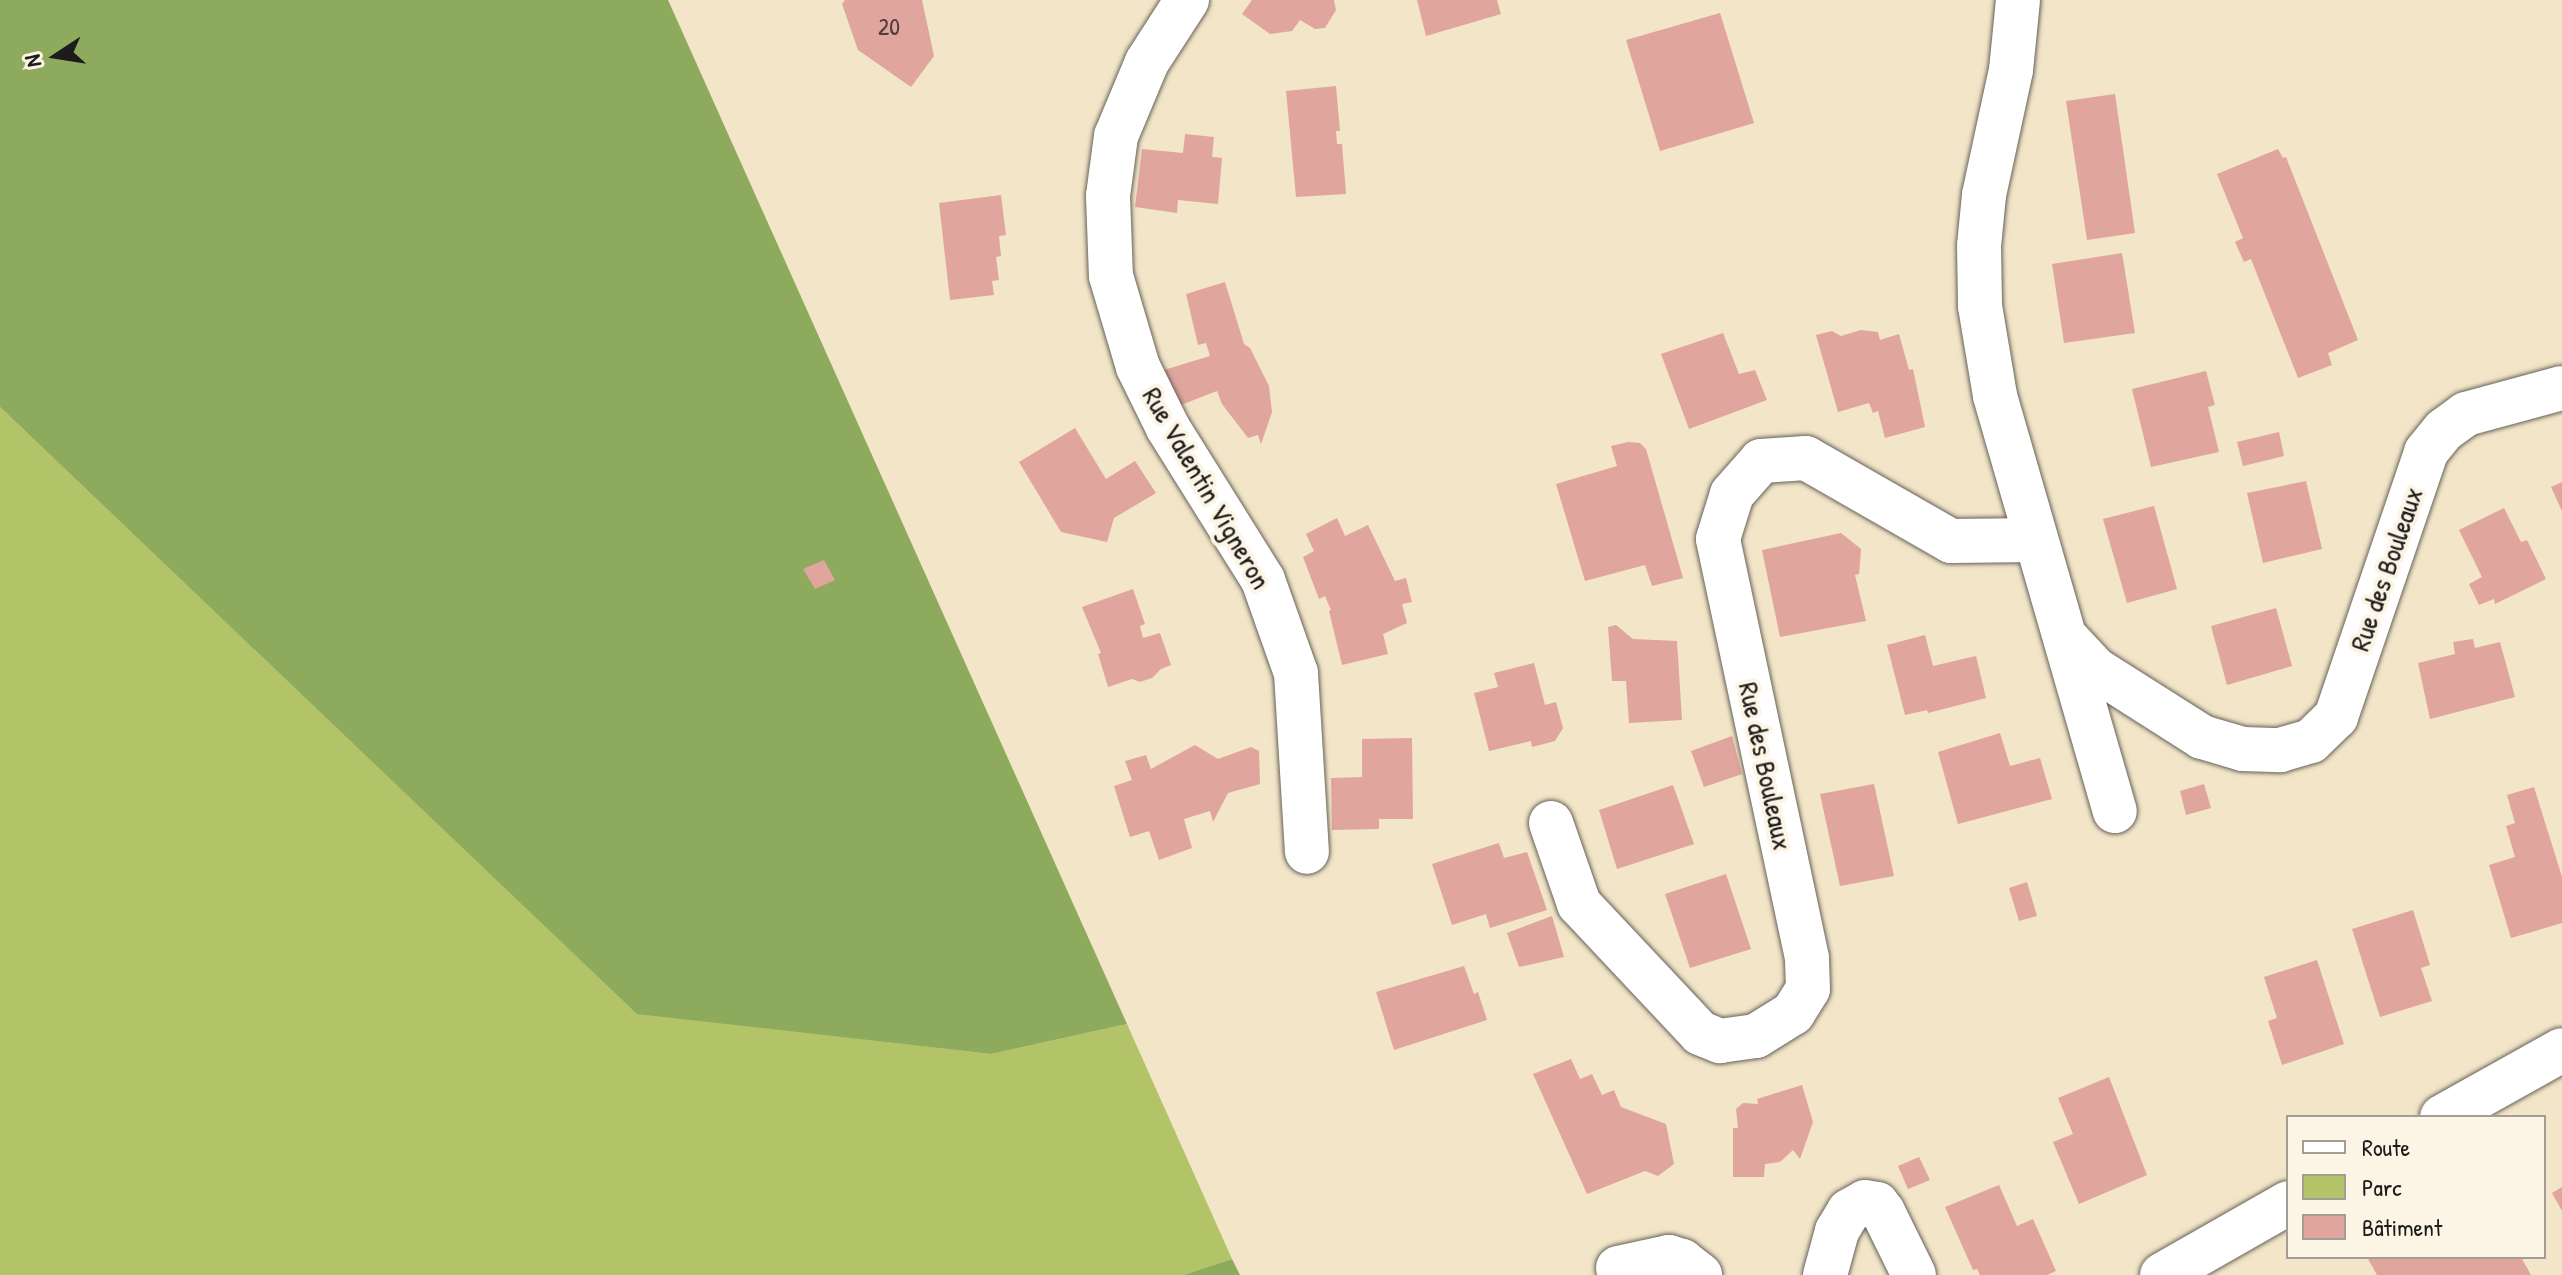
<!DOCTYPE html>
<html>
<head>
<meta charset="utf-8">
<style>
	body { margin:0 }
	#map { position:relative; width:2562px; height:1275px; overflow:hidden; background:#f2e5c8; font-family:"Patrick Hand",sans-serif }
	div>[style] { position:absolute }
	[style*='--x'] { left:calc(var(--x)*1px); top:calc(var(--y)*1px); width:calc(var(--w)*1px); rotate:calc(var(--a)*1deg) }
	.green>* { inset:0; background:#b3c468 }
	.forest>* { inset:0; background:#8eaa5c }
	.building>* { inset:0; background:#e0a59d }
	.roads { filter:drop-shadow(0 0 2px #676258) drop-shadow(0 0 2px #676258) }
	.minor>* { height:44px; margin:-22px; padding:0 22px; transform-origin:22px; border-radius:22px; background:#fff }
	span { translate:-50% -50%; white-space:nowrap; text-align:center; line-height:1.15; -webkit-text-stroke:8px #fcf5e5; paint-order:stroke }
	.number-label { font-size:24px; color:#4d3e3c }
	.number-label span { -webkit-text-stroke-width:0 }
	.street-label { font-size:28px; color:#1c1c1c }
	.legend { position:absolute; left:2286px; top:1115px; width:260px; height:144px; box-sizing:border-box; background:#fcf5e5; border:2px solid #a29e95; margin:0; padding:10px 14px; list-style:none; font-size:24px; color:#1c1c1c }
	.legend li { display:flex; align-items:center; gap:16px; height:40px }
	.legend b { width:40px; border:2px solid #a29e95 }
	.north { position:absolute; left:16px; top:16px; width:80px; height:80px; -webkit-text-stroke:6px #fcf5e5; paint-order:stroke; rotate:258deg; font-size:22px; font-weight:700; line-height:32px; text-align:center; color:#1c1c1c }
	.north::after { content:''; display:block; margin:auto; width:28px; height:36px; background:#1c1c1c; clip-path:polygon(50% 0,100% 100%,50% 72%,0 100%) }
</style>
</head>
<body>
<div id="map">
	<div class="green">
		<div style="clip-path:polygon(0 407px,637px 1013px,991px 1054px,1127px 1024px,1232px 1259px,1183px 1275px,0 1275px)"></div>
	</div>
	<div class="forest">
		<div style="clip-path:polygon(0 0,668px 0,1127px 1024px,991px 1054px,637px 1014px,0 407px)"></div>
		<div style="clip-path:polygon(1232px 1259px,1240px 1275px,1183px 1275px)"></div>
	</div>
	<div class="building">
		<div style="clip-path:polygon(845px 0,922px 0,934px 56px,911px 87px,858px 50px,842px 4px)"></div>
		<div style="clip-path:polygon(1252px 0,1334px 0,1336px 10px,1325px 28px,1315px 29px,1300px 20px,1292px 31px,1270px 34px,1242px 14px)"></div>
		<div style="clip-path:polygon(1417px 0,1497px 0,1501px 14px,1426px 36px)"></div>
		<div style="clip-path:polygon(1720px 13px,1754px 123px,1660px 151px,1626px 40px)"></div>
		<div style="clip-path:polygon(1336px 86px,1340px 131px,1336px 131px,1337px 144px,1342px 144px,1346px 194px,1296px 197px,1286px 91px)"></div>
		<div style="clip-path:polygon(2115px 94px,2135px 233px,2087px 240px,2066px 101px)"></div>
		<div style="clip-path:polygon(1185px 134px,1214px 137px,1212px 157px,1222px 158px,1218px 204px,1178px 200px,1177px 213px,1135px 207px,1142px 149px,1183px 153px)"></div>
		<div style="clip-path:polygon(2278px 149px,2283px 158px,2286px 157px,2358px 340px,2328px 353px,2332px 365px,2298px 378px,2251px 259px,2244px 262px,2235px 242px,2243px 238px,2217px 174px)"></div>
		<div style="clip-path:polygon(1001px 195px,1006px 235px,999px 236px,1001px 256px,996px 257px,999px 280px,992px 281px,994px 295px,950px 300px,939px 203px)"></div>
		<div style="clip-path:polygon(2122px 253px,2135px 333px,2064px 343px,2052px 264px)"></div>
		<div style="clip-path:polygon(1225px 282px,1244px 344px,1250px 348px,1269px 386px,1272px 412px,1261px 444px,1258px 435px,1248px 438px,1222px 404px,1217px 391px,1181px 405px,1164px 370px,1210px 356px,1206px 343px,1198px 345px,1186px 294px)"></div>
		<div style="clip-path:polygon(1861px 330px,1878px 332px,1880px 340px,1899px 334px,1909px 370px,1913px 369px,1925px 427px,1885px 438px,1878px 411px,1873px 413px,1869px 403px,1838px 412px,1816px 335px,1832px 331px,1841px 336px)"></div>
		<div style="clip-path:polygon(1723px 333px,1739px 374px,1755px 370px,1767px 400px,1689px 429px,1661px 354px)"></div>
		<div style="clip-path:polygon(2206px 371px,2215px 405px,2208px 407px,2219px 452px,2151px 467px,2132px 389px)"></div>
		<div style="clip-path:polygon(1075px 428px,1106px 479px,1135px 461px,1156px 493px,1114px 518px,1107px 542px,1061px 532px,1019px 462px)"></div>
		<div style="clip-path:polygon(2279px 432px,2284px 456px,2243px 466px,2237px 442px)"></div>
		<div style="clip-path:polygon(1628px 442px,1640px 443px,1646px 449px,1683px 578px,1652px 586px,1645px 565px,1585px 581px,1556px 484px,1617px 466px,1611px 446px)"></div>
		<div style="clip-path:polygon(2306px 481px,2322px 549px,2263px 563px,2247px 493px)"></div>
		<div style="clip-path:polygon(2562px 482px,2562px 511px,2551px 487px)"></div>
		<div style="clip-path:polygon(2154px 506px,2177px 589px,2127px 603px,2103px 519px)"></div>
		<div style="clip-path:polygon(2504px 508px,2521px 542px,2527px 540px,2546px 579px,2495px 604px,2494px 599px,2479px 605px,2469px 584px,2482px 577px,2459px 530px)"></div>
		<div style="clip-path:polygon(1337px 518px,1345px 536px,1368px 525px,1395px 581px,1406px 578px,1412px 602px,1402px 604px,1407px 623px,1383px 634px,1388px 654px,1342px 665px,1329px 611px,1331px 610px,1325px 596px,1319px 599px,1303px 557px,1314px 551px,1306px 534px)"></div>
		<div style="clip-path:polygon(1841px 533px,1861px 549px,1859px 574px,1855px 575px,1866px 621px,1780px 637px,1762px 550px)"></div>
		<div style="clip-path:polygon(824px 560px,835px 580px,815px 589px,803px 569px)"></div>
		<div style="clip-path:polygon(1133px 589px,1145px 624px,1140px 626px,1143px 638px,1160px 633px,1171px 665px,1161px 669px,1152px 678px,1140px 682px,1132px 679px,1108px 687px,1098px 654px,1101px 653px,1082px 607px)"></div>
		<div style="clip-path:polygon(2276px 608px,2292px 666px,2227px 685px,2211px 626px)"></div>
		<div style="clip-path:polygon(1616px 625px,1633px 639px,1677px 641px,1682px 720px,1629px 723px,1626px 681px,1612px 681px,1608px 627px)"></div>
		<div style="clip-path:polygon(1925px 635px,1933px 666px,1976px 656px,1986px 698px,1928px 713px,1927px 710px,1905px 715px,1887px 645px)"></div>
		<div style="clip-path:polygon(2473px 639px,2475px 648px,2500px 642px,2515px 697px,2430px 719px,2418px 663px,2455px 654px,2453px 642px)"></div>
		<div style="clip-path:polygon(1534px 663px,1545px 705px,1556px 702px,1563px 728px,1555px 741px,1532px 747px,1531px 741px,1489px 751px,1474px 693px,1498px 687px,1494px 673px)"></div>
		<div style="clip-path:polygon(2000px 733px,2010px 766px,2040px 758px,2052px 799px,1958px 824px,1938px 752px)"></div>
		<div style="clip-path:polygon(1732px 736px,1742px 774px,1704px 787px,1691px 751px)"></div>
		<div style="clip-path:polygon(1412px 738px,1413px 819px,1379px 819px,1379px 829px,1332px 830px,1331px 778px,1362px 777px,1362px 739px)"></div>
		<div style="clip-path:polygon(1195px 745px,1218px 759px,1251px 747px,1259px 751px,1260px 784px,1228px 793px,1213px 822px,1210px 811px,1184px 819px,1192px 848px,1159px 860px,1149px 831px,1130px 837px,1114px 786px,1132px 780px,1125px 761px,1146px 755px,1151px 769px)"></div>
		<div style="clip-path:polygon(1874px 784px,1894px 876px,1840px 886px,1820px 794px)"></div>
		<div style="clip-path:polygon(2204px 784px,2211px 808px,2186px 815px,2180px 791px)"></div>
		<div style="clip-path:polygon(1673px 785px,1694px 844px,1617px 869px,1599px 810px)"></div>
		<div style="clip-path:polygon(2534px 787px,2562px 877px,2562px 923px,2511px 938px,2489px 865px,2515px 857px,2506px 826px,2515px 823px,2507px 795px)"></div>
		<div style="clip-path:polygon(1499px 843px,1504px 858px,1527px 852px,1547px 910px,1490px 928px,1486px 914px,1452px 925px,1432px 864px)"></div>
		<div style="clip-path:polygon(1726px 874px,1751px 949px,1690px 968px,1665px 894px)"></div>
		<div style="clip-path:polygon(2027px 882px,2037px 916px,2019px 921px,2009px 888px)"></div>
		<div style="clip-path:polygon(2413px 910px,2430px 965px,2421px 968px,2432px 1001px,2380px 1017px,2352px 929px)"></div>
		<div style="clip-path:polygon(1552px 916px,1564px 957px,1519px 967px,1507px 933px)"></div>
		<div style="clip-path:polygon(2317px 960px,2344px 1044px,2282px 1065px,2268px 1021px,2277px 1018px,2264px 977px)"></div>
		<div style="clip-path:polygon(1464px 966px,1474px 994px,1478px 992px,1487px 1020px,1394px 1050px,1376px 992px)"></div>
		<div style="clip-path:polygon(1571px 1059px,1580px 1079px,1592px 1074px,1602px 1095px,1614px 1090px,1621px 1107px,1666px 1124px,1674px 1164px,1658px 1176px,1645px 1171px,1587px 1194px,1533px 1074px)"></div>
		<div style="clip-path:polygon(2109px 1077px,2147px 1175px,2079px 1204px,2053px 1142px,2073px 1134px,2058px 1098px)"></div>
		<div style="clip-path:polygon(1802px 1085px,1813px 1122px,1800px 1159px,1793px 1150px,1780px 1162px,1765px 1164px,1764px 1177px,1733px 1177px,1733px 1128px,1738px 1128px,1736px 1109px,1743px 1103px,1758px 1104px,1757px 1099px)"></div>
		<div style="clip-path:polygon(1919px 1157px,1930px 1180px,1908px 1189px,1898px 1166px)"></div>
		<div style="clip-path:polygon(1999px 1185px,2017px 1226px,2033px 1219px,2056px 1271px,2047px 1275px,1980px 1275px,1977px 1269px,1973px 1270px,1945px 1207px)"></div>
		<div style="clip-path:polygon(2562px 1187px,2562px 1211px,2552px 1193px)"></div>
		<div style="clip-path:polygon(2367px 1257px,2521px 1257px,2531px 1275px,2377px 1275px)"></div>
	</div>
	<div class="roads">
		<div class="minor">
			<div style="--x:1187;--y:0;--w:74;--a:122.8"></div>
			<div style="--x:1147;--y:62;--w:80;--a:112.7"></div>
			<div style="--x:1116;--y:136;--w:61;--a:97.6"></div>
			<div style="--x:1108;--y:196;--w:80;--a:87.9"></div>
			<div style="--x:1111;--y:276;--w:95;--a:73.5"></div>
			<div style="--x:1138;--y:367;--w:68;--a:63.8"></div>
			<div style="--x:1168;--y:428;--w:179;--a:58"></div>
			<div style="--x:1263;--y:580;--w:99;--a:70.5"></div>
			<div style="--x:1296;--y:673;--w:179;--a:86.5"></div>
			<div style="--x:2018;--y:0;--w:70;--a:95.7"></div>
			<div style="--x:2011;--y:70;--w:128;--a:102.2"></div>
			<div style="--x:1984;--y:195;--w:51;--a:95.6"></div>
			<div style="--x:1979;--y:246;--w:60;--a:89"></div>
			<div style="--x:1980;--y:306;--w:91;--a:80.5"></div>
			<div style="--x:1995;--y:396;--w:432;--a:73.9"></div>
			<div style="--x:2069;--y:641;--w:38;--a:47"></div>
			<div style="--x:2095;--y:669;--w:127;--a:32.4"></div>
			<div style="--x:2202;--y:737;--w:43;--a:16.3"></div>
			<div style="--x:2243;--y:749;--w:37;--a:2"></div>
			<div style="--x:2280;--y:750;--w:32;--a:-16"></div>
			<div style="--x:2311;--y:741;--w:35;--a:-44"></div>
			<div style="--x:2336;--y:717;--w:280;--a:-71.2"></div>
			<div style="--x:2426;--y:452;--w:28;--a:-51"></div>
			<div style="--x:2444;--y:430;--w:27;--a:-36"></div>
			<div style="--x:2466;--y:414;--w:99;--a:-15.2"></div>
			<div style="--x:1551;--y:823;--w:86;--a:70.9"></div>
			<div style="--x:1579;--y:904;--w:177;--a:46.8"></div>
			<div style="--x:1700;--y:1033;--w:22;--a:22"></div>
			<div style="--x:1720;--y:1041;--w:36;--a:-8"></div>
			<div style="--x:1756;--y:1036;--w:44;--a:-31.9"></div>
			<div style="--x:1793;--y:1013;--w:28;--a:-58"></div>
			<div style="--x:1808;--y:989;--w:31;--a:-92"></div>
			<div style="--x:1807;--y:958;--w:428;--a:-102"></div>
			<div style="--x:1718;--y:539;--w:47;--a:-72.7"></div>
			<div style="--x:1732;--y:494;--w:44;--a:-48.7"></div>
			<div style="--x:1761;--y:461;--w:45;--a:-3.8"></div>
			<div style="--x:1806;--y:458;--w:167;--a:29.8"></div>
			<div style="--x:1951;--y:541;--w:85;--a:-0.7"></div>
			<div style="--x:2442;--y:1117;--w:137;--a:-29.2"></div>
			<div style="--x:1618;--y:1268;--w:52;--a:-12.2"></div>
			<div style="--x:1669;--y:1257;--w:14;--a:17"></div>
			<div style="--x:1682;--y:1261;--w:23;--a:38"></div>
			<div style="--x:1825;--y:1275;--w:46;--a:-74.7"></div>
			<div style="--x:1837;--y:1231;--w:23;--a:-59"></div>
			<div style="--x:1849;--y:1211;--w:18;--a:-29"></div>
			<div style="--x:1865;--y:1202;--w:12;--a:9"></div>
			<div style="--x:1877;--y:1204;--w:10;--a:53"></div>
			<div style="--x:1883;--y:1212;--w:70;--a:63.8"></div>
			<div style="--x:2162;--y:1275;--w:145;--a:-29.7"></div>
		</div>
	</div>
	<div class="number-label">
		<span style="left:889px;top:27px">20</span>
	</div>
	<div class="street-label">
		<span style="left:1207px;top:488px;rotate:60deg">Rue Valentin Vigneron</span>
		<span style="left:2386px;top:569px;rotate:-71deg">Rue des Bouleaux</span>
		<span style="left:1766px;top:766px;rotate:78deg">Rue des Bouleaux</span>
	</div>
	<ul class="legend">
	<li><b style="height:10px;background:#fff"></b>Route</li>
	<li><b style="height:22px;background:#b3c468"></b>Parc</li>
	<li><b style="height:22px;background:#e0a59d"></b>Bâtiment</li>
	</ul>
	<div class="north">N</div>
</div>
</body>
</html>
